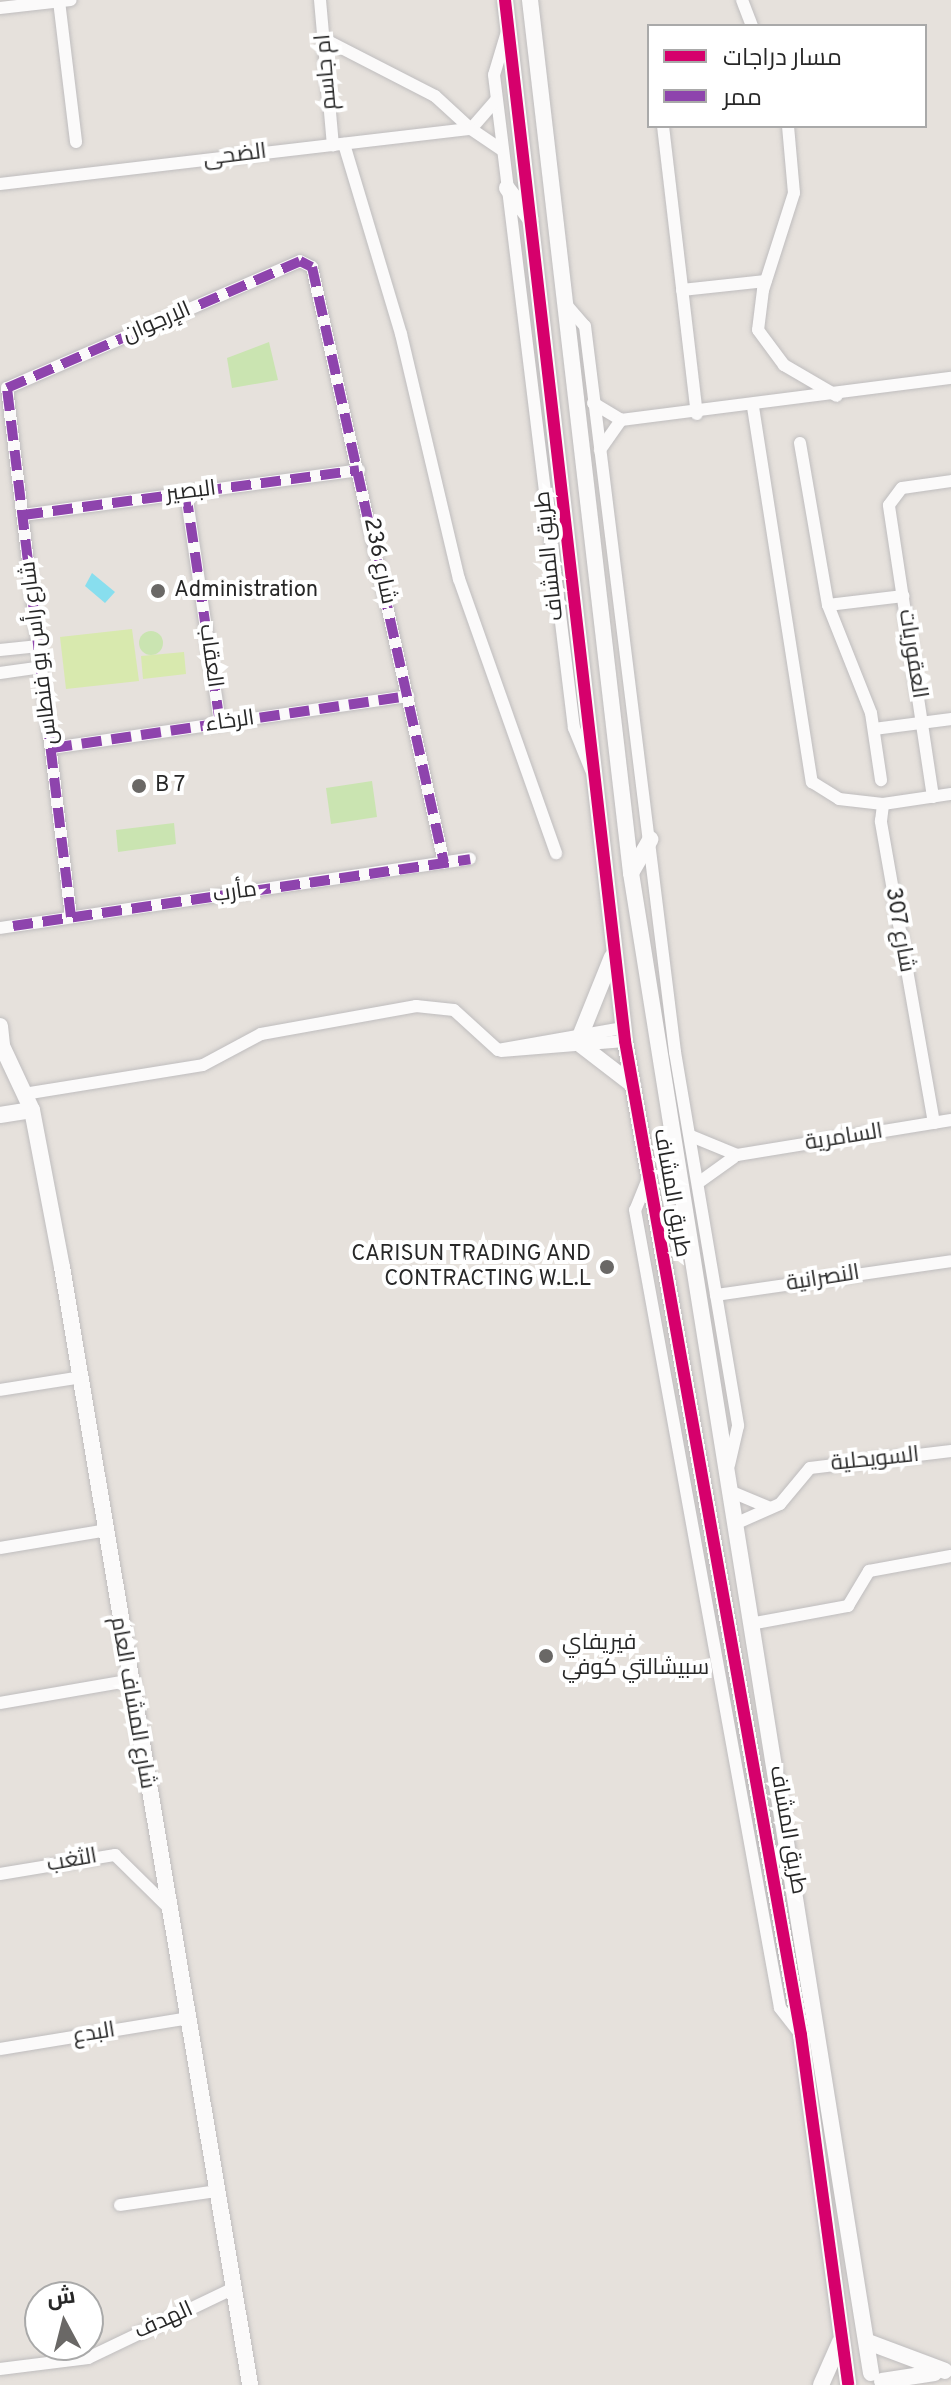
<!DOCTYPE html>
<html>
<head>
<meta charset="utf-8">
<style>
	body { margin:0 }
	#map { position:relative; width:951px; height:2385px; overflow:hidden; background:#e6e1dc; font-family:Overpass,Cairo,sans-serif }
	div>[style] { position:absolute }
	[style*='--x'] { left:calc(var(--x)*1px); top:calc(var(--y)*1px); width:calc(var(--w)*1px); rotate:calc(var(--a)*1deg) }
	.green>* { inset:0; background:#cae4b1 }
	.round { border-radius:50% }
	.pitch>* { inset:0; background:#d8e9ae }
	.water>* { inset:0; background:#88deee }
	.roads { filter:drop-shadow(0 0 2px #bfbdbe) drop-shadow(0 0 2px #bfbdbe) }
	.minor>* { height:12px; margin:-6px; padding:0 6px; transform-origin:6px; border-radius:6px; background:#fbfafa }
	.tertiary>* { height:16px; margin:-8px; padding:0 8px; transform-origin:8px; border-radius:8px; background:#fbfafa }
	.quiet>* { height:10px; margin-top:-5px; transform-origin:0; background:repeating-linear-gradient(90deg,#8e44ad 0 20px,transparent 0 30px) }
	.cycleway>* { height:12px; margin:-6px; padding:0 6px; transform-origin:6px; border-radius:6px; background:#d6006c }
	.dots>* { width:22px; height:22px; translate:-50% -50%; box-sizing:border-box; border:4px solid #fff; border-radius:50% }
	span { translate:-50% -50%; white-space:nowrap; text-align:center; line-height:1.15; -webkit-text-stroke:8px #fff; paint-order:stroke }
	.street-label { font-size:22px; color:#272727 }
	.poi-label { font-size:22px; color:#272727 }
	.left { translate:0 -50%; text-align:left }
	.right { translate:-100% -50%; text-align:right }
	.legend { position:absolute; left:647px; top:24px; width:280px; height:104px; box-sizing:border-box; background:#fff; border:2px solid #a9a9a9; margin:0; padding:10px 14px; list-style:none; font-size:24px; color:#272727 }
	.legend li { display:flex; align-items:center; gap:16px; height:40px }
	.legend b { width:40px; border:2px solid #a9a9a9 }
	.north { position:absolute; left:24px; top:2281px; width:80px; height:80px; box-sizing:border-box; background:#fff; border:2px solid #a9a9a9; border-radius:50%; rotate:353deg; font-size:22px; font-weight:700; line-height:32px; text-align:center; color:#272727 }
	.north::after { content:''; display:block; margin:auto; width:28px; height:36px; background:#6a6866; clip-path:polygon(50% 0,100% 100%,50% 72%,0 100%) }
</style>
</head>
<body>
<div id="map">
	<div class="green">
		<div style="clip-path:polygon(269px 342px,278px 380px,232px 388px,227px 358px)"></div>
		<div class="round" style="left:139px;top:631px;width:24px;height:24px"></div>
		<div style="clip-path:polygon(372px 781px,377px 817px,331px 824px,326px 788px)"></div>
		<div style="clip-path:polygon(174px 823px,176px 844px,118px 852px,116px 830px)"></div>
	</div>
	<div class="pitch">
		<div style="clip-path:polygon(132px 629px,139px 681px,66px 689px,60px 637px)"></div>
		<div style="clip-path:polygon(184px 652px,186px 674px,143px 679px,141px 656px)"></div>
	</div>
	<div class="water">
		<div style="clip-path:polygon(92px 573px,115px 592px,105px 603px,85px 586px)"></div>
	</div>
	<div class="roads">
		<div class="minor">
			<div style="--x:320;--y:0;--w:146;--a:84.9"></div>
			<div style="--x:742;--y:0;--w:28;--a:69"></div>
			<div style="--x:59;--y:1;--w:142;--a:83.1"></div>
			<div style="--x:0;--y:8;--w:71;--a:-6.4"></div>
			<div style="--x:509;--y:25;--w:52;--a:106.7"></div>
			<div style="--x:494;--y:75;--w:658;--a:83.02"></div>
			<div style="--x:574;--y:728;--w:45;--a:68"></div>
			<div style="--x:324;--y:39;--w:125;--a:27.2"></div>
			<div style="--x:435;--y:96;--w:49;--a:42.5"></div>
			<div style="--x:663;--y:126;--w:290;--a:83.3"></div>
			<div style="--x:788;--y:126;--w:67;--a:84.9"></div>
			<div style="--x:794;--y:193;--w:102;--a:107.7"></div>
			<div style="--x:763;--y:290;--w:40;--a:97.1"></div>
			<div style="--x:758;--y:330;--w:44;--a:53.4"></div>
			<div style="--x:784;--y:365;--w:61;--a:30.3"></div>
			<div style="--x:471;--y:129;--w:38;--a:-49"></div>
			<div style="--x:344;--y:144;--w:198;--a:73.3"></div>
			<div style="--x:401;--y:334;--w:252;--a:76.7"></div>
			<div style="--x:459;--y:579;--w:291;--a:70.5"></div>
			<div style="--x:0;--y:184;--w:474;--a:-6.7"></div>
			<div style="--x:471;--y:129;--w:37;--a:34"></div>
			<div style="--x:682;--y:290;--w:84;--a:-6.1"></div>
			<div style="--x:563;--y:301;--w:33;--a:49"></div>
			<div style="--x:585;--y:326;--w:732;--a:82.93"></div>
			<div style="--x:675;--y:1052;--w:379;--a:80.4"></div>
			<div style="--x:738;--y:1426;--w:40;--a:103"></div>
			<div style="--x:593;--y:403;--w:33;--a:31"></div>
			<div style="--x:621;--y:420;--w:333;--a:-7.3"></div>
			<div style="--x:753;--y:407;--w:380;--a:81.1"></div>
			<div style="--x:812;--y:782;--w:32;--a:32"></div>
			<div style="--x:839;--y:799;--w:44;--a:6.5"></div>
			<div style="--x:800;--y:443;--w:164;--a:80.2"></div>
			<div style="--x:828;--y:605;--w:116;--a:68.3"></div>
			<div style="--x:871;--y:713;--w:68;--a:81.5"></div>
			<div style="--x:600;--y:450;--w:37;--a:-55"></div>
			<div style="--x:186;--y:493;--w:233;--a:81.6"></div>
			<div style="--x:23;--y:515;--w:339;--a:-7.6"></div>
			<div style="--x:828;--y:605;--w:76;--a:-6.8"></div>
			<div style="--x:0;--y:650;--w:39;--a:-6"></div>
			<div style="--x:0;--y:673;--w:42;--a:-8.1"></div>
			<div style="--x:874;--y:729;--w:78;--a:-7.4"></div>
			<div style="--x:52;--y:748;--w:360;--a:-8.3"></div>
			<div style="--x:933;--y:797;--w:295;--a:-98.6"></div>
			<div style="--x:889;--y:505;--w:21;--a:-53"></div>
			<div style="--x:902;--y:488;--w:49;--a:-8.1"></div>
			<div style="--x:71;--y:917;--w:533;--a:-96.9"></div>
			<div style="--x:7;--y:388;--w:319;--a:-23.4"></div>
			<div style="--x:300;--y:261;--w:13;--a:27"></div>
			<div style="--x:312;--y:267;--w:610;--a:77.51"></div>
			<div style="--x:0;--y:928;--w:475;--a:-8.4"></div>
			<div style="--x:498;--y:1050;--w:127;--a:-10"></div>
			<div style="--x:501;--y:1051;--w:124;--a:-4.6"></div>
			<div style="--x:24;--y:1094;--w:181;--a:-9.2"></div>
			<div style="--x:203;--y:1065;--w:66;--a:-28.1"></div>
			<div style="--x:261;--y:1034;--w:158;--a:-10.2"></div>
			<div style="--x:416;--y:1006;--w:38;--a:6"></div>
			<div style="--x:454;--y:1010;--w:59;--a:42.3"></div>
			<div style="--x:934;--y:1123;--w:307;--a:-100"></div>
			<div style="--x:881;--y:821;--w:17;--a:-83"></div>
			<div style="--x:883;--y:804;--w:69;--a:-8.4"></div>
			<div style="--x:691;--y:1136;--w:50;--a:22.4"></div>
			<div style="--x:737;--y:1155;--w:217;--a:-9.3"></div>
			<div style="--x:647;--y:1181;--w:31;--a:112"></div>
			<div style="--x:635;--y:1210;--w:811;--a:79.7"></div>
			<div style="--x:780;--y:2008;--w:34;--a:52"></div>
			<div style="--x:698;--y:1183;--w:44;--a:-35.8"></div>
			<div style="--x:716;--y:1295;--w:237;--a:-8.2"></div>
			<div style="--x:0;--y:1390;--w:77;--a:-9"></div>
			<div style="--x:732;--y:1492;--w:41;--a:22.8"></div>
			<div style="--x:737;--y:1523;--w:47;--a:-23.8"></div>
			<div style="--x:780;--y:1504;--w:47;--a:-50.2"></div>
			<div style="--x:810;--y:1468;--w:142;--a:-6.9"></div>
			<div style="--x:0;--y:1548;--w:103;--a:-9.5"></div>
			<div style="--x:750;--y:1624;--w:100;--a:-10.4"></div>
			<div style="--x:848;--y:1606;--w:41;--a:-59"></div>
			<div style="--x:869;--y:1571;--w:83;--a:-10.4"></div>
			<div style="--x:0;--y:1703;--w:129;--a:-9.8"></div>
			<div style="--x:0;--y:1874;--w:117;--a:-9.4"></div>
			<div style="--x:115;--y:1855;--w:77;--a:44.5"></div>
			<div style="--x:0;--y:2049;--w:192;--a:-9.3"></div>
			<div style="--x:120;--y:2205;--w:98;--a:-8.2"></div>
			<div style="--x:0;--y:2369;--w:89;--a:-7.1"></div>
			<div style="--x:88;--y:2358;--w:162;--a:-25.6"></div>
		</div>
		<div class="tertiary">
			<div style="--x:505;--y:0;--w:1048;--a:83.42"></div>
			<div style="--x:625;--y:1041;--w:1009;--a:79.96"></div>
			<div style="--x:801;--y:2035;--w:352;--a:82.3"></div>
			<div style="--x:530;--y:0;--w:879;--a:83.4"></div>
			<div style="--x:631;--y:873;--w:1519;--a:80.91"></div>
			<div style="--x:507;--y:188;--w:39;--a:53"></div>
			<div style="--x:631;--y:873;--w:39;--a:-60"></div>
			<div style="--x:0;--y:1026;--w:20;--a:84"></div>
			<div style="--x:2;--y:1046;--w:71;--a:64.9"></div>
			<div style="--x:32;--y:1110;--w:160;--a:79.2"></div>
			<div style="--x:62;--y:1267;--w:1134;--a:80.45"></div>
			<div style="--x:581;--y:1034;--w:83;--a:-68.1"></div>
			<div style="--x:581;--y:1045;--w:66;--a:37.6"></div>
			<div style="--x:0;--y:1115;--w:32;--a:-9"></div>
			<div style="--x:868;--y:2342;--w:82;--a:20.6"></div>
			<div style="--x:882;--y:2381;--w:53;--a:-8.7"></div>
			<div style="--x:821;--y:2385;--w:47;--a:-66.2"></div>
		</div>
	</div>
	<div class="quiet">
		<div style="--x:186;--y:493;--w:233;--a:81.6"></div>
		<div style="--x:23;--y:515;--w:339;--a:-7.6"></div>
		<div style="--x:52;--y:748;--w:360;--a:-8.3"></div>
		<div style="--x:71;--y:917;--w:533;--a:-96.9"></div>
		<div style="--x:7;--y:388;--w:319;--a:-23.4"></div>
		<div style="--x:300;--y:261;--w:13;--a:27"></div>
		<div style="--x:312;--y:267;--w:610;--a:77.51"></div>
		<div style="--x:13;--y:926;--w:462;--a:-8.3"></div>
	</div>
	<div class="cycleway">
		<div style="--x:505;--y:0;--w:1048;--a:83.42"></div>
		<div style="--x:625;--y:1041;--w:1009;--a:79.96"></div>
		<div style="--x:801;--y:2035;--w:352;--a:82.3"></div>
	</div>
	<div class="dots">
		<div style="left:158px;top:591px;background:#6a6866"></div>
		<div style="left:139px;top:786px;background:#6a6866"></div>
		<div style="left:607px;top:1267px;background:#6a6866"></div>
		<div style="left:546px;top:1656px;background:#6a6866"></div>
	</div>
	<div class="street-label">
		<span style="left:327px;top:72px;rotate:-95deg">ام جاسم</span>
		<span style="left:235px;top:156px;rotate:-7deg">الضحى</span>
		<span style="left:157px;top:323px;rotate:-23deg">الإرجوان</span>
		<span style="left:191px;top:492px;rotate:-7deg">البصير</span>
		<span style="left:550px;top:556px;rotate:-96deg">طريق المشاف</span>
		<span style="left:379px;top:561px;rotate:78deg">شارع 236</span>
		<span style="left:40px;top:653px;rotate:-97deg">شارع رأس بو فنطاس</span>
		<span style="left:912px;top:654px;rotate:81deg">العقوريات</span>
		<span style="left:210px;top:656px;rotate:82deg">العقاب</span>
		<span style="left:230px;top:722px;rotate:-8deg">الرخاء</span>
		<span style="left:235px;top:893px;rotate:-8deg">مأرب</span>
		<span style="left:899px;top:930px;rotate:80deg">شارع 307</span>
		<span style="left:844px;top:1138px;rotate:-9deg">السامرية</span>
		<span style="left:671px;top:1193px;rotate:80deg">طريق المشاف</span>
		<span style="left:823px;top:1279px;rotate:-9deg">النصرانية</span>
		<span style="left:875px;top:1460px;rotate:-6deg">السويحلية</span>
		<span style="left:132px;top:1703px;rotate:80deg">شارع المشاف العام</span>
		<span style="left:787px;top:1830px;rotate:80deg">طريق المشاف</span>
		<span style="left:72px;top:1861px;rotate:-10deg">الثغب</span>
		<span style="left:94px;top:2034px;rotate:-9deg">البدع</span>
		<span style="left:164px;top:2321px;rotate:-24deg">الهدف</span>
	</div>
	<div class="poi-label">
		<span class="left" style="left:174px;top:591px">Administration</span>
		<span class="left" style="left:155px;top:786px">B 7</span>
		<span class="right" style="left:591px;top:1267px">CARISUN TRADING AND<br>CONTRACTING W.L.L</span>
		<span class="left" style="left:562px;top:1656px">فيريفاي<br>سبيشالتي كوفي</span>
	</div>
	<ul class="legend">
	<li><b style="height:10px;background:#d6006c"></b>مسار دراجات</li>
	<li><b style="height:10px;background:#8e44ad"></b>ممر</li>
	</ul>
	<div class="north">ش</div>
</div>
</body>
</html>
